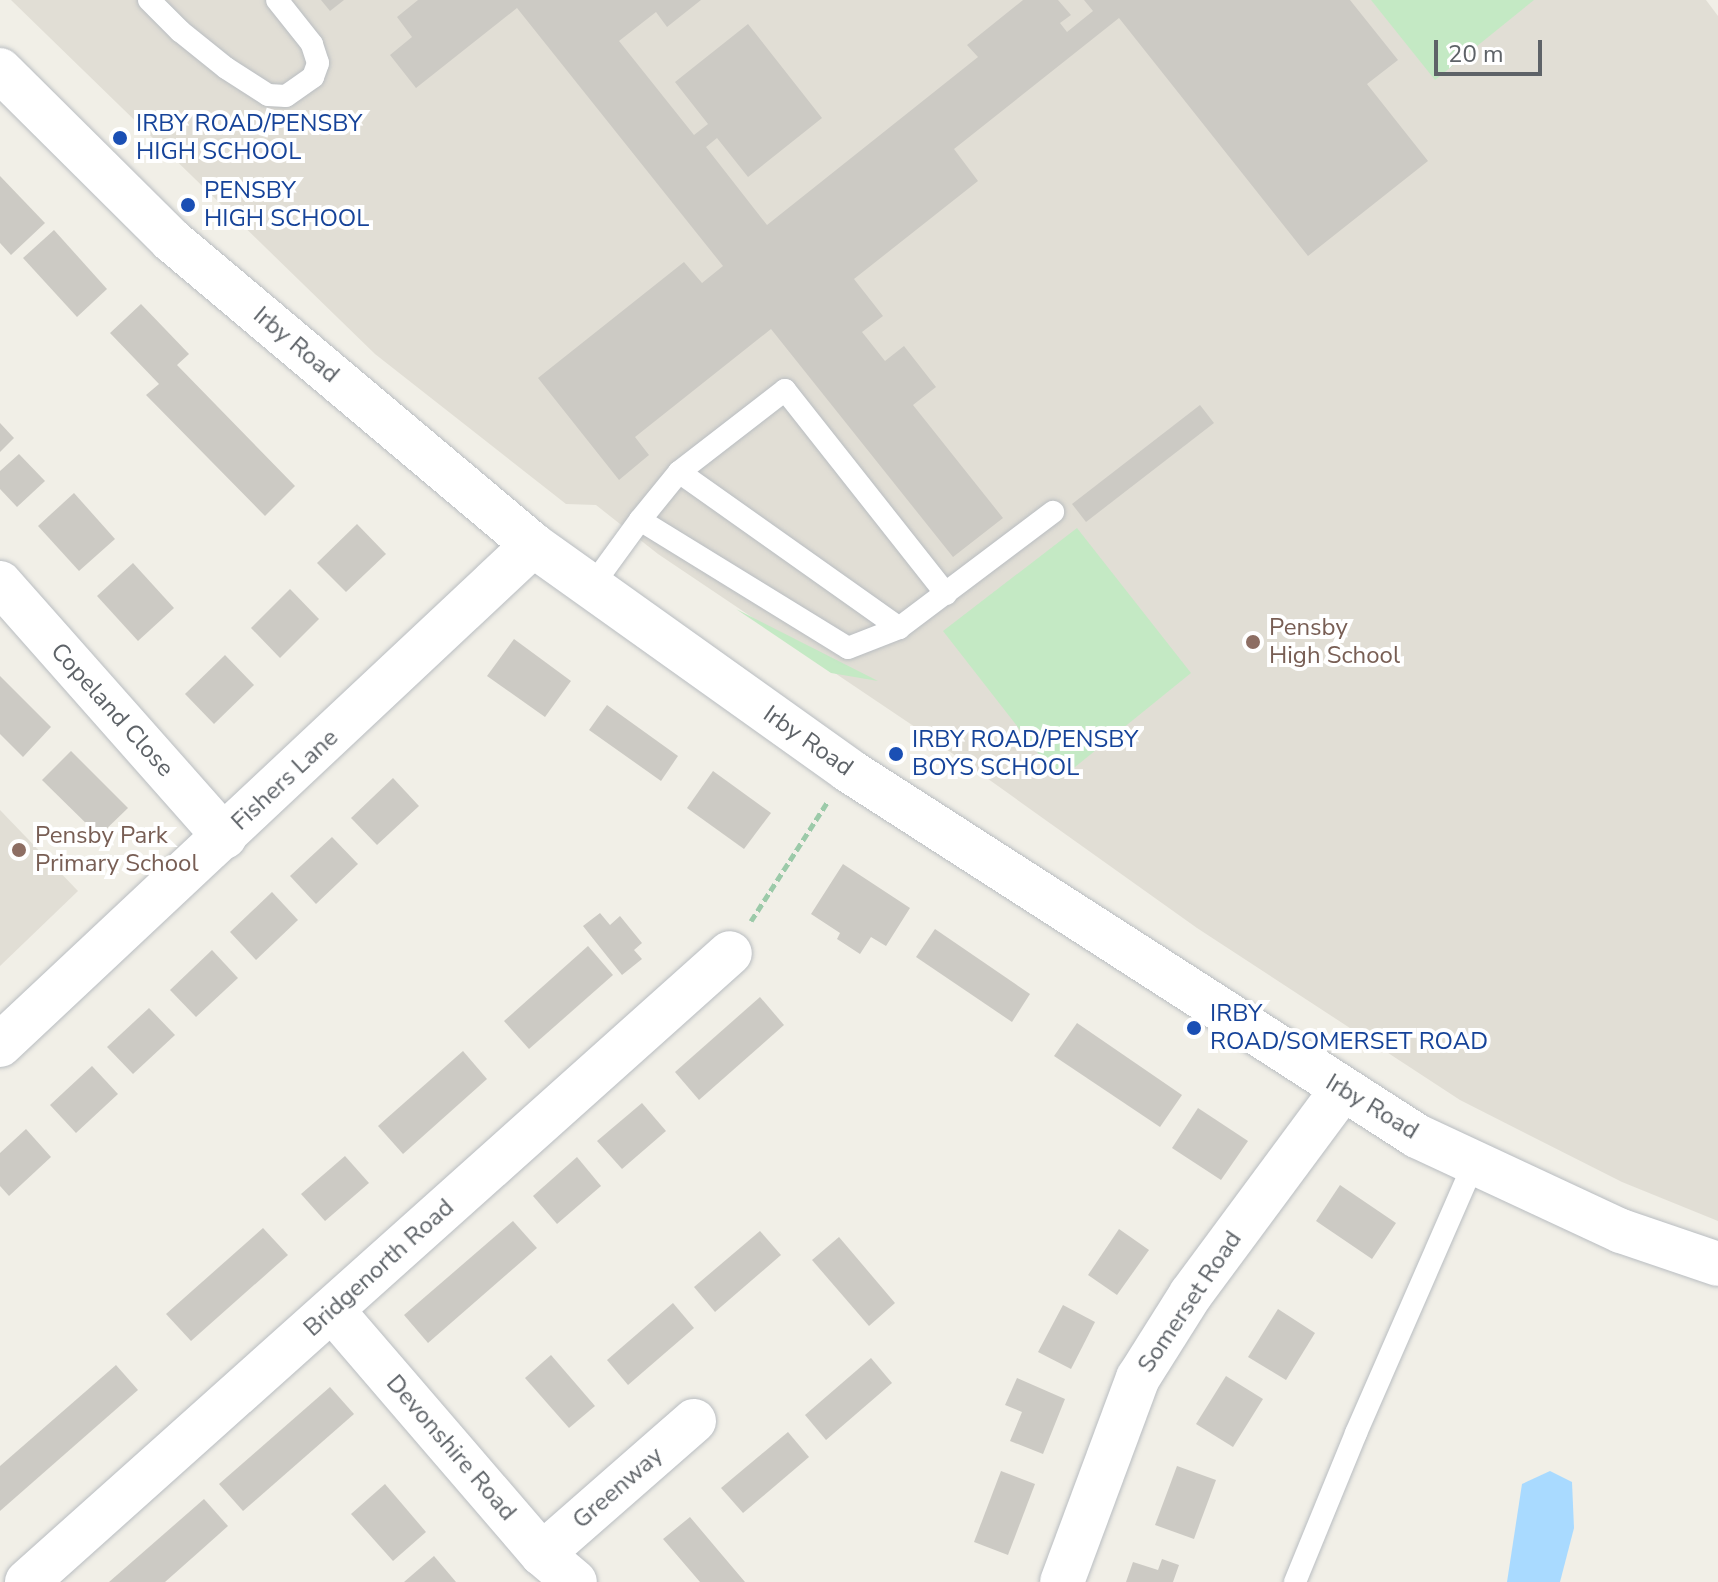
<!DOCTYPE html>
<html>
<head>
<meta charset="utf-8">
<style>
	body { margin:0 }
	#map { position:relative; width:1718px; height:1582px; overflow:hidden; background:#f1efe7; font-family:"Nunito Sans",sans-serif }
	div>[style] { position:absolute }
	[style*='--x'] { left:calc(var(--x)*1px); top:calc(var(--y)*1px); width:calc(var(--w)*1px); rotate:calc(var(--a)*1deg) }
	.education>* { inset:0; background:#e1ded5 }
	.green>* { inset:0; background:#c4e9c4 }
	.water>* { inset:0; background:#a9daff }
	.building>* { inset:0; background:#cccac4 }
	.path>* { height:5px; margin-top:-2.5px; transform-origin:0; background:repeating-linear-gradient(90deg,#9ccaa9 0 8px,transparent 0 12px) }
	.roads { filter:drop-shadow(0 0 2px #b9bdc1) drop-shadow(0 0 2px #b9bdc1) }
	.lane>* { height:22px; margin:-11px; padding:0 11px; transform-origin:11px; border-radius:11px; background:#fff }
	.street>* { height:44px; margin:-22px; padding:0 22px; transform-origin:22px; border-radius:22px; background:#fff }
	.secondary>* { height:44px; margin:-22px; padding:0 22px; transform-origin:22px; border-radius:22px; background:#fff }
	.dots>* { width:22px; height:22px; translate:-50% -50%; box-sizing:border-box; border:4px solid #fff; border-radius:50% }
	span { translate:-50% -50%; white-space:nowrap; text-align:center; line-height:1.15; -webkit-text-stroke:8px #fff; paint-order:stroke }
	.transit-label { font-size:24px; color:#164399 }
	.left { translate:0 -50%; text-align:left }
	.street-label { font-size:24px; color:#5e6368 }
	.education-label { font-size:24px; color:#785e54 }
	.scale { position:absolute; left:1434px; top:40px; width:108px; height:36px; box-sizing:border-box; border:4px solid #5e6368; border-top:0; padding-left:10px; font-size:24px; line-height:28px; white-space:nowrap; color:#5e6368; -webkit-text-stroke:6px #fff; paint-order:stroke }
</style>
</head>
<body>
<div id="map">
	<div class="education">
		<div style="clip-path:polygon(11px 0,1706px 0,1718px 16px,1718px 1221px,1622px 1182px,1460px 1100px,1197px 928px,918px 729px,658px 554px,596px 505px,566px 504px,375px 354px)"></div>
		<div style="clip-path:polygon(0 810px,78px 891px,0 966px)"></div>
	</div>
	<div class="green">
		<div style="clip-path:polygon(1371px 0,1534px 0,1435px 80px)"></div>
		<div style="clip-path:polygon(1077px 528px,1191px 673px,1059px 780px,943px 631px)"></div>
		<div style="clip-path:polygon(736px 609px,878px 681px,831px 673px)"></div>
	</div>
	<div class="water">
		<div style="clip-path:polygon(1550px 1471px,1572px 1482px,1574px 1528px,1560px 1582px,1507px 1582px,1522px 1484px)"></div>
	</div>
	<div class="building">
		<div style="clip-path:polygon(321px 0,344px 0,330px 11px)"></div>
		<div style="clip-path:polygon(418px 0,701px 0,667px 27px,656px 12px,619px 41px,694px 135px,708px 124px,675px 82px,748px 24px,822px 118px,748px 177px,717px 138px,706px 147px,767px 225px,978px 57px,967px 45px,1023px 0,1058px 0,1071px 15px,1060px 23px,1067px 32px,1093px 11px,1084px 0,1350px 0,1398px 60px,1367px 84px,1428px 161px,1308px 256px,1119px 18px,954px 149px,978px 181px,854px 279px,883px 316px,862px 332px,885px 361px,904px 346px,936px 387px,913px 405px,1003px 518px,953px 557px,771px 329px,635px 437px,649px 455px,619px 480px,538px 378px,684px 262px,702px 283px,723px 266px,517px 8px,416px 88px,390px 55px,412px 37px,397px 17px)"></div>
		<div style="clip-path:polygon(0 176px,45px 223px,11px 255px,0 243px)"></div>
		<div style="clip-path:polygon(54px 230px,107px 289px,77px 317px,23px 258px)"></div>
		<div style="clip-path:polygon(141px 304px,189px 354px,177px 365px,295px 486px,265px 516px,146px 395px,159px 384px,110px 333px)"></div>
		<div style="clip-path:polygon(1200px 405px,1214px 423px,1086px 522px,1072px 504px)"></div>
		<div style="clip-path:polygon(0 423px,14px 438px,0 452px)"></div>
		<div style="clip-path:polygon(19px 454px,45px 481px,17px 507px,0 489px,0 471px)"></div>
		<div style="clip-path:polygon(74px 493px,115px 539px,79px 571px,38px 526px)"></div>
		<div style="clip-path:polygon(357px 524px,386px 554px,346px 592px,317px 563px)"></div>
		<div style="clip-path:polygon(133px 563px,174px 608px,138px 641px,97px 596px)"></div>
		<div style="clip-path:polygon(290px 589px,319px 619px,280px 658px,251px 628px)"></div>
		<div style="clip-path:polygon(514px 639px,571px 681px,545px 717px,487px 676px)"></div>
		<div style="clip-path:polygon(225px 655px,254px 685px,214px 724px,185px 694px)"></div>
		<div style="clip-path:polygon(0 676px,51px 727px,23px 757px,0 734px)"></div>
		<div style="clip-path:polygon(607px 705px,678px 756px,661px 781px,589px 730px)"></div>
		<div style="clip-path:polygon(71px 751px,128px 808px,99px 836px,42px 780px)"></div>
		<div style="clip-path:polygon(713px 771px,771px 813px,744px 849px,687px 808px)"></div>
		<div style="clip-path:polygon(393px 778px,419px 806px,377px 845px,351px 818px)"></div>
		<div style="clip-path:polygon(332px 837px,358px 864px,316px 904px,290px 876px)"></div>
		<div style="clip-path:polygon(843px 864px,910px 908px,886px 946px,871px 937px,860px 954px,837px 939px,840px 933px,811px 914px)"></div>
		<div style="clip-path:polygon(272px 892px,298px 920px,256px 960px,230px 932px)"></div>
		<div style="clip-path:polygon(600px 913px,610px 925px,620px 916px,642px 943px,634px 950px,642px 959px,622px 975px,583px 926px)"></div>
		<div style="clip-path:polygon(935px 929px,1030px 994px,1012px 1022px,916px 957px)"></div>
		<div style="clip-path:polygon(588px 946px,613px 975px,529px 1049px,504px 1021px)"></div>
		<div style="clip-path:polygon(212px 950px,238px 978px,196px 1017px,170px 990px)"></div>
		<div style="clip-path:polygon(760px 997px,784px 1025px,699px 1100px,675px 1072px)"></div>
		<div style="clip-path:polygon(149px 1008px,175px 1035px,133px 1074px,107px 1047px)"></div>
		<div style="clip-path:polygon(1077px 1023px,1182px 1095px,1160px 1127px,1054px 1056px)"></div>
		<div style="clip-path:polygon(463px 1051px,487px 1079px,403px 1154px,378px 1126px)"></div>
		<div style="clip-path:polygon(92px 1066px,118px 1094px,76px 1133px,50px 1105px)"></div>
		<div style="clip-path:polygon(642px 1103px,666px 1131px,622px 1169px,597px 1141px)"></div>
		<div style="clip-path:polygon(1198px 1108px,1248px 1141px,1221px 1180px,1172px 1148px)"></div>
		<div style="clip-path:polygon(26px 1129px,51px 1157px,9px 1196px,0 1186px,0 1153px)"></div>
		<div style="clip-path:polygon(345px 1156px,369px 1183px,325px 1221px,301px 1194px)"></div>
		<div style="clip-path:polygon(577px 1157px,601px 1186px,557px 1224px,533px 1196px)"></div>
		<div style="clip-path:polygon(1340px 1185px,1396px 1223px,1372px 1259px,1316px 1221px)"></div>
		<div style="clip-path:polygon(513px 1221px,537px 1248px,428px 1343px,404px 1315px)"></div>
		<div style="clip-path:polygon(263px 1228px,288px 1255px,191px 1341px,166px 1314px)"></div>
		<div style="clip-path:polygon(1119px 1229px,1149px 1250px,1117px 1295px,1088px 1275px)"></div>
		<div style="clip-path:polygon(760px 1231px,781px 1255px,715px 1312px,694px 1287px)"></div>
		<div style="clip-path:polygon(839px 1237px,895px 1303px,869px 1326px,812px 1260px)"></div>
		<div style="clip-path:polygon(673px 1303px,694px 1328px,628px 1385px,607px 1360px)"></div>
		<div style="clip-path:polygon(1063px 1305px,1095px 1322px,1071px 1369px,1038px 1352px)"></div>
		<div style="clip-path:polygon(1278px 1309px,1315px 1333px,1286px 1380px,1248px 1357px)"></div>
		<div style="clip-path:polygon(551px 1355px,595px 1406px,569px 1428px,525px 1378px)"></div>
		<div style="clip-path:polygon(871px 1358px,892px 1383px,826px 1440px,805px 1415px)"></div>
		<div style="clip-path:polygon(116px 1365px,138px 1390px,0 1511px,0 1466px)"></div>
		<div style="clip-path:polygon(1226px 1376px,1263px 1399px,1233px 1447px,1196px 1424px)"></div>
		<div style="clip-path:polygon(1017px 1378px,1065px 1399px,1043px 1454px,1010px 1441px,1022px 1412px,1005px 1405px)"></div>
		<div style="clip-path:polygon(330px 1387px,354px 1414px,243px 1511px,219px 1484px)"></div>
		<div style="clip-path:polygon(788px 1432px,809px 1457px,743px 1513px,721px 1488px)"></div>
		<div style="clip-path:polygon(1177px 1466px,1216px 1480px,1194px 1539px,1155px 1525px)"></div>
		<div style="clip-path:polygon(1001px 1471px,1035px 1484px,1008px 1555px,974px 1542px)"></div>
		<div style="clip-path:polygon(385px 1484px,426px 1532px,393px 1561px,351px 1514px)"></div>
		<div style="clip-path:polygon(204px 1499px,228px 1526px,200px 1551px,165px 1582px,109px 1582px)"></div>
		<div style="clip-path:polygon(690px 1517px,717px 1549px,745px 1582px,700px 1582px,663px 1539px)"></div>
		<div style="clip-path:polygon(434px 1556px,456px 1582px,404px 1582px)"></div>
		<div style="clip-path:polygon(1162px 1559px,1179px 1565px,1173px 1582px,1126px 1582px,1133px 1562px,1158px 1570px)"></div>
	</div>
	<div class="path">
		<div style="--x:751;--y:921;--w:143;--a:-57.3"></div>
	</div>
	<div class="roads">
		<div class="lane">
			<div style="--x:149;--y:0;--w:44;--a:45"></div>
			<div style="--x:180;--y:31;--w:59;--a:38.8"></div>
			<div style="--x:226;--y:68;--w:50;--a:32.7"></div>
			<div style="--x:268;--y:95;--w:18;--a:3"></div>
			<div style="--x:286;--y:96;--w:33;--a:-35"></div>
			<div style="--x:313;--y:77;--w:15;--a:-70"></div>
			<div style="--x:318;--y:63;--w:20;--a:-108"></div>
			<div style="--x:312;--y:44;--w:56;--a:-128.5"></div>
			<div style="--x:679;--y:472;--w:270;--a:35.3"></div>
			<div style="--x:640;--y:520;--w:62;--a:-50.9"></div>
			<div style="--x:679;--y:472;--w:134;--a:-37.7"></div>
			<div style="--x:785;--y:390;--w:260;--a:51.7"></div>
			<div style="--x:592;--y:586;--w:82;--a:-54"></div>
			<div style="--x:640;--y:520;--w:244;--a:31.6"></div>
			<div style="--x:848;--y:648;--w:55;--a:-21.4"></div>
			<div style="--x:899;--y:628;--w:193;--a:-37"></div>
			<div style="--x:1295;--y:1582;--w:161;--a:-67.7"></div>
			<div style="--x:1356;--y:1433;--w:295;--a:-66.4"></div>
		</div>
		<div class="street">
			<div style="--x:0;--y:583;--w:339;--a:48.5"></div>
			<div style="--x:0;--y:1045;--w:731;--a:-43.17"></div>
			<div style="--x:332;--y:1310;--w:322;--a:49.3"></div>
			<div style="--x:542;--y:1554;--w:43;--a:40.3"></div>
			<div style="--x:542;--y:1554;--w:202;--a:-41.2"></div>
			<div style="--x:27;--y:1582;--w:943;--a:-41.82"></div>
			<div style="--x:1062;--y:1582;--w:218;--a:-69.6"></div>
			<div style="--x:1138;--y:1378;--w:99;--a:-57.8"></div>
			<div style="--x:1191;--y:1294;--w:254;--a:-53.5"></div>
		</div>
		<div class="secondary">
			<div style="--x:0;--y:70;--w:241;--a:44.8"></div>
			<div style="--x:171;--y:240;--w:473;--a:40.1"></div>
			<div style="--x:533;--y:545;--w:387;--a:35.5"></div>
			<div style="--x:848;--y:770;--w:677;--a:32.75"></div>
			<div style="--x:1417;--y:1136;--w:225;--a:25"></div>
			<div style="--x:1621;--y:1231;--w:102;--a:18.8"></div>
		</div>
	</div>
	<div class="dots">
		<div style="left:120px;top:138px;background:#1a4fb4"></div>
		<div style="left:188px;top:205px;background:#1a4fb4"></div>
		<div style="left:1253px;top:642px;background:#8d6e63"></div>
		<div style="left:896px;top:754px;background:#1a4fb4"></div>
		<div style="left:19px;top:850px;background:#8d6e63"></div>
		<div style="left:1194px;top:1028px;background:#1a4fb4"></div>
	</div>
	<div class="transit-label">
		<span class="left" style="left:136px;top:138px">IRBY ROAD/PENSBY<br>HIGH SCHOOL</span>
		<span class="left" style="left:204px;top:205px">PENSBY<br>HIGH SCHOOL</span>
		<span class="left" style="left:912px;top:754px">IRBY ROAD/PENSBY<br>BOYS SCHOOL</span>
		<span class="left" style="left:1210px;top:1028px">IRBY<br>ROAD/SOMERSET ROAD</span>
	</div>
	<div class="street-label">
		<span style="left:296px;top:345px;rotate:40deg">Irby Road</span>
		<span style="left:112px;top:710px;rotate:48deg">Copeland Close</span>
		<span style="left:808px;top:741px;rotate:35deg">Irby Road</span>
		<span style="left:285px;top:780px;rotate:-43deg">Fishers Lane</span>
		<span style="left:1372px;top:1107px;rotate:31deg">Irby Road</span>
		<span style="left:379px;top:1268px;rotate:-42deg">Bridgenorth Road</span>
		<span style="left:1190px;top:1302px;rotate:-56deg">Somerset Road</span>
		<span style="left:451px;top:1448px;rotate:49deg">Devonshire Road</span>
		<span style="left:618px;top:1488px;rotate:-41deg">Greenway</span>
	</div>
	<div class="education-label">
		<span class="left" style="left:1269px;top:642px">Pensby<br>High School</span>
		<span class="left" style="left:35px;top:850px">Pensby Park<br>Primary School</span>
	</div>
	<div class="scale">20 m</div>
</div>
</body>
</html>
